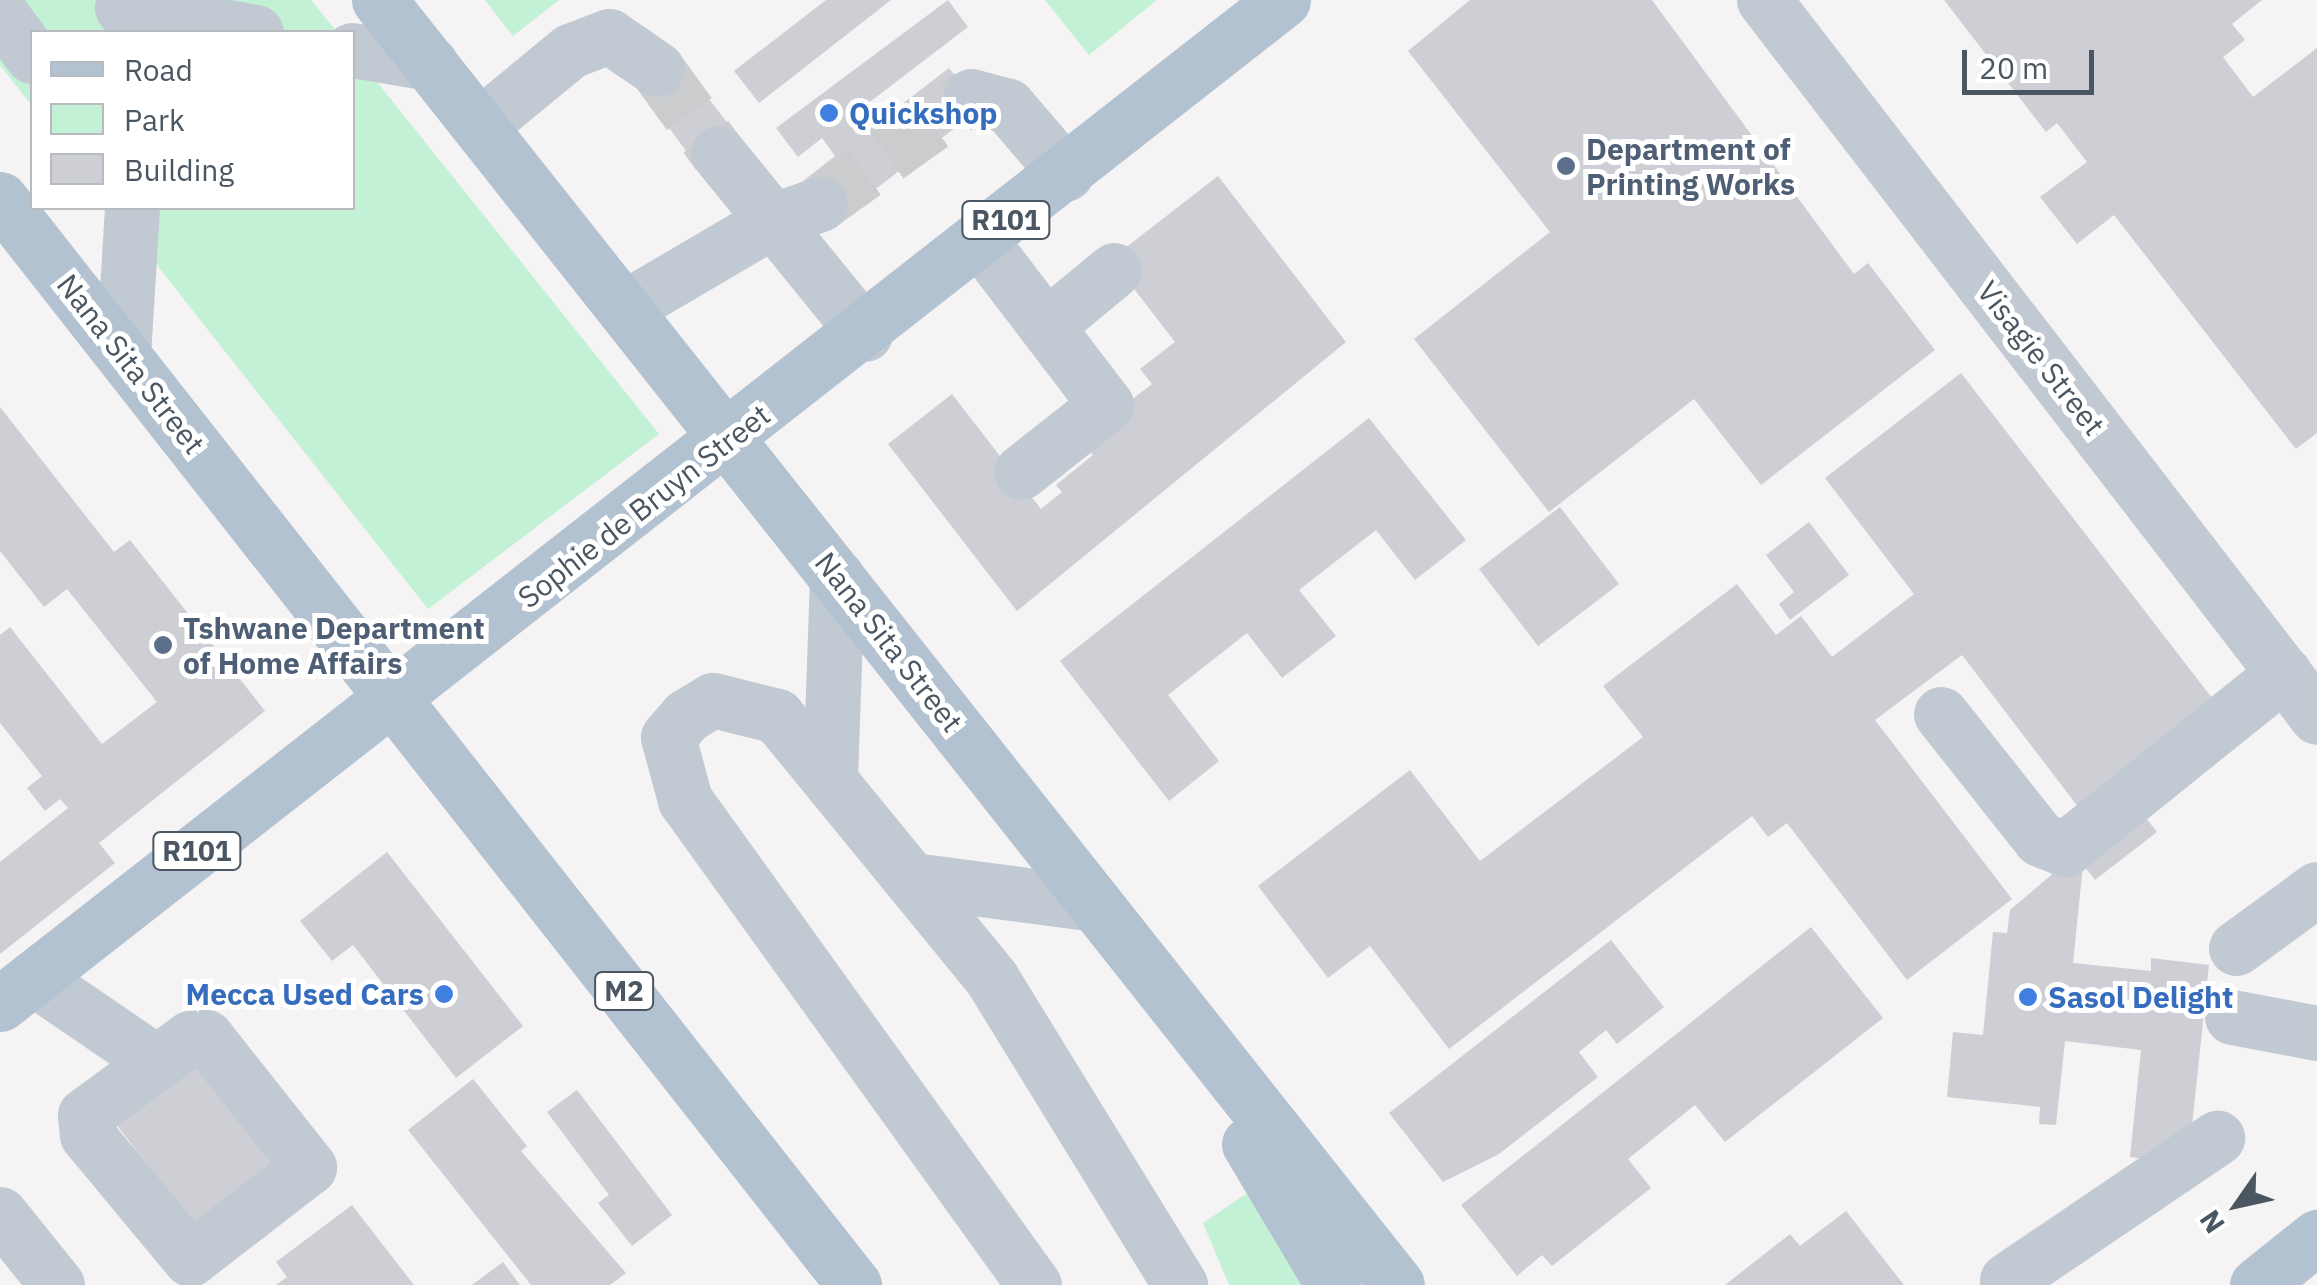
<!DOCTYPE html>
<html>
<head>
<meta charset="utf-8">
<style>
	body { margin:0 }
	#map { position:relative; width:2317px; height:1285px; overflow:hidden; background:#f5f3f3; font-family:"IBM Plex Sans",sans-serif }
	div>[style] { position:absolute }
	[style*='--x'] { left:calc(var(--x)*1px); top:calc(var(--y)*1px); width:calc(var(--w)*1px); rotate:calc(var(--a)*1deg) }
	.green>* { inset:0; background:#c3f1d5 }
	.building>* { inset:0; background:#cdcfd5 }
	.minor-tunnel>* { height:55px; margin-top:-27.5px; transform-origin:0; background:repeating-linear-gradient(90deg,#caccce 0 55px,transparent 0 83px) }
	.minor>* { height:55px; margin:-27.5px; padding:0 27.5px; transform-origin:27.5px; border-radius:27.5px; background:#c1cad2 }
	.major>* { height:55px; margin:-27.5px; padding:0 27.5px; transform-origin:27.5px; border-radius:27.5px; background:#b3c2d1 }
	.dots>* { width:28px; height:28px; translate:-50% -50%; box-sizing:border-box; border:5px solid #fff; border-radius:50% }
	span { translate:-50% -50%; white-space:nowrap; text-align:center; line-height:1.15; -webkit-text-stroke:10px #fff; paint-order:stroke }
	.shield-label span { padding:2px 8px; background:#fff; border:2px solid; border-radius:8px; -webkit-text-stroke-width:0 }
	.shield-label { font-size:28px; color:#4a5661; font-weight:700 }
	.shop-label { font-size:30px; color:#366cbe; font-weight:700 }
	.left { translate:0 -50%; text-align:left }
	.right { translate:-100% -50%; text-align:right }
	.service-label { font-size:30px; color:#4e5e75; font-weight:700 }
	.street-label { font-size:30px; color:#4a5661 }
	.legend { position:absolute; left:30px; top:30px; width:325px; height:180px; box-sizing:border-box; background:#fff; border:2px solid #b7bbc0; margin:0; padding:12px 18px; list-style:none; font-size:30px; color:#4a5661 }
	.legend li { display:flex; align-items:center; gap:20px; height:50px }
	.legend b { width:50px; border:2px solid #b7bbc0 }
	.north { position:absolute; left:2187px; top:1155px; width:100px; height:100px; -webkit-text-stroke:8px #fff; paint-order:stroke; rotate:236deg; font-size:28px; font-weight:700; line-height:40px; text-align:center; color:#4a5661 }
	.north::after { content:''; display:block; margin:auto; width:35px; height:45px; background:#4a5661; clip-path:polygon(50% 0,100% 100%,50% 72%,0 100%) }
	.scale { position:absolute; left:1962px; top:50px; width:132px; height:45px; box-sizing:border-box; border:5px solid #4a5661; border-top:0; padding-left:12px; font-size:30px; line-height:35px; white-space:nowrap; color:#4a5661; -webkit-text-stroke:8px #fff; paint-order:stroke }
</style>
</head>
<body>
<div id="map">
	<div class="green">
		<div style="clip-path:polygon(0 0,311px 0,337px 32px,32px 32px,32px 106px,0 65px)"></div>
		<div style="clip-path:polygon(485px 0,559px 0,513px 36px)"></div>
		<div style="clip-path:polygon(1045px 0,1157px 0,1089px 55px)"></div>
		<div style="clip-path:polygon(353px 52px,659px 434px,428px 609px,112px 208px,352px 208px)"></div>
		<div style="clip-path:polygon(1252px 1190px,1311px 1285px,1229px 1285px,1203px 1223px)"></div>
	</div>
	<div class="building">
		<div style="clip-path:polygon(826px 0,891px 0,759px 103px,734px 71px)"></div>
		<div style="clip-path:polygon(948px 0,968px 27px,854px 114px,867px 131px,949px 68px,981px 108px,834px 221px,803px 181px,835px 156px,822px 138px,798px 157px,776px 128px)"></div>
		<div style="clip-path:polygon(1470px 0,1652px 0,1854px 274px,1868px 263px,1935px 350px,1761px 485px,1694px 399px,1549px 512px,1414px 339px,1550px 232px,1408px 51px)"></div>
		<div style="clip-path:polygon(1944px 0,2262px 0,2232px 24px,2245px 40px,2223px 57px,2253px 97px,2317px 48px,2317px 433px,2296px 449px,2114px 215px,2077px 244px,2040px 197px,2087px 162px,2057px 123px,2046px 132px)"></div>
		<div style="clip-path:polygon(675px 55px,739px 138px,699px 168px,636px 84px)"></div>
		<div style="clip-path:polygon(1218px 176px,1346px 342px,1017px 611px,888px 444px,952px 394px,1041px 509px,1062px 492px,1056px 485px,1093px 455px,1080px 439px,1152px 384px,1140px 369px,1175px 342px,1111px 259px)"></div>
		<div style="clip-path:polygon(1961px 373px,2219px 707px,2082px 812px,1962px 655px,1875px 720px,2012px 899px,1907px 980px,1787px 823px,1768px 837px,1752px 816px,1449px 1049px,1370px 946px,1328px 978px,1258px 886px,1410px 770px,1480px 861px,1643px 737px,1603px 686px,1737px 584px,1776px 635px,1801px 616px,1832px 657px,1914px 594px,1825px 478px)"></div>
		<div style="clip-path:polygon(0 407px,114px 552px,130px 540px,265px 711px,99px 843px,115px 863px,0 954px,0 862px,68px 808px,60px 799px,45px 811px,27px 788px,42px 776px,0 723px,0 635px,10px 627px,102px 744px,157px 702px,67px 589px,44px 607px,0 551px)"></div>
		<div style="clip-path:polygon(1369px 418px,1466px 540px,1415px 580px,1376px 530px,1299px 590px,1336px 636px,1282px 678px,1247px 633px,1168px 695px,1219px 761px,1169px 801px,1060px 661px)"></div>
		<div style="clip-path:polygon(1560px 507px,1619px 584px,1538px 646px,1479px 569px)"></div>
		<div style="clip-path:polygon(1809px 522px,1849px 575px,1790px 620px,1779px 604px,1794px 592px,1766px 555px)"></div>
		<div style="clip-path:polygon(2135px 804px,2157px 832px,2095px 880px,2083px 865px,2073px 963px,2151px 971px,2151px 958px,2209px 965px,2188px 1164px,2130px 1157px,2141px 1050px,2065px 1041px,2056px 1125px,2039px 1124px,2040px 1107px,1947px 1097px,1953px 1032px,1983px 1035px,1993px 932px,2007px 933px,2010px 910px)"></div>
		<div style="clip-path:polygon(387px 852px,523px 1026px,456px 1078px,353px 945px,332px 961px,300px 921px)"></div>
		<div style="clip-path:polygon(1811px 927px,1883px 1018px,1725px 1142px,1695px 1105px,1628px 1159px,1651px 1188px,1552px 1266px,1542px 1255px,1517px 1276px,1461px 1205px)"></div>
		<div style="clip-path:polygon(1611px 940px,1664px 1007px,1617px 1044px,1606px 1030px,1579px 1052px,1598px 1077px,1499px 1154px,1443px 1182px,1389px 1113px)"></div>
		<div style="clip-path:polygon(204px 1058px,284px 1163px,196px 1229px,116px 1124px)"></div>
		<div style="clip-path:polygon(473px 1079px,527px 1146px,521px 1151px,626px 1273px,610px 1285px,531px 1285px,408px 1130px)"></div>
		<div style="clip-path:polygon(577px 1090px,672px 1215px,632px 1246px,598px 1203px,609px 1195px,547px 1112px)"></div>
		<div style="clip-path:polygon(352px 1205px,414px 1285px,276px 1285px,287px 1277px,276px 1262px)"></div>
		<div style="clip-path:polygon(1846px 1211px,1904px 1285px,1725px 1285px,1790px 1234px,1800px 1246px)"></div>
		<div style="clip-path:polygon(503px 1262px,520px 1285px,472px 1285px)"></div>
	</div>
	<div class="minor-tunnel">
		<div style="--x:657;--y:69;--w:104;--a:54"></div>
		<div style="--x:820;--y:204;--w:186;--a:-35.6"></div>
	</div>
	<div class="minor">
		<div style="--x:1764;--y:0;--w:905;--a:52.36"></div>
		<div style="--x:122;--y:8;--w:136;--a:10.2"></div>
		<div style="--x:0;--y:13;--w:54;--a:53.3"></div>
		<div style="--x:352;--y:50;--w:79;--a:9.5"></div>
		<div style="--x:971;--y:96;--w:38;--a:15"></div>
		<div style="--x:1008;--y:106;--w:89;--a:49.5"></div>
		<div style="--x:479;--y:126;--w:118;--a:-39.5"></div>
		<div style="--x:570;--y:51;--w:42;--a:-21"></div>
		<div style="--x:609;--y:36;--w:58;--a:34.5"></div>
		<div style="--x:718;--y:153;--w:233;--a:50.9"></div>
		<div style="--x:980;--y:240;--w:208;--a:52.6"></div>
		<div style="--x:1106;--y:405;--w:108;--a:141.8"></div>
		<div style="--x:624;--y:308;--w:172;--a:-30.4"></div>
		<div style="--x:772;--y:221;--w:51;--a:-19.5"></div>
		<div style="--x:1050;--y:323;--w:83;--a:-39.6"></div>
		<div style="--x:123;--y:355;--w:147;--a:-86.5"></div>
		<div style="--x:1941;--y:714;--w:159;--a:51.6"></div>
		<div style="--x:2040;--y:839;--w:27;--a:22"></div>
		<div style="--x:2065;--y:849;--w:281;--a:-38.8"></div>
		<div style="--x:830;--y:778;--w:201;--a:-88"></div>
		<div style="--x:913;--y:880;--w:184;--a:7.5"></div>
		<div style="--x:2236;--y:948;--w:100;--a:-36.1"></div>
		<div style="--x:33;--y:978;--w:149;--a:34.3"></div>
		<div style="--x:2232;--y:1017;--w:86;--a:10.7"></div>
		<div style="--x:206;--y:1037;--w:166;--a:51.6"></div>
		<div style="--x:309;--y:1167;--w:150;--a:142.3"></div>
		<div style="--x:190;--y:1259;--w:161;--a:-129.7"></div>
		<div style="--x:87;--y:1135;--w:20;--a:-96"></div>
		<div style="--x:85;--y:1115;--w:130;--a:-36.3"></div>
		<div style="--x:190;--y:1038;--w:16;--a:-4"></div>
		<div style="--x:0;--y:1214;--w:91;--a:51.2"></div>
		<div style="--x:2007;--y:1280;--w:254;--a:-34.1"></div>
		<div style="--x:1034;--y:1285;--w:598;--a:-125.74"></div>
		<div style="--x:685;--y:800;--w:65;--a:-105.1"></div>
		<div style="--x:668;--y:737;--w:28;--a:-49"></div>
		<div style="--x:686;--y:716;--w:31;--a:-31"></div>
		<div style="--x:713;--y:700;--w:66;--a:14"></div>
		<div style="--x:777;--y:716;--w:340;--a:50.7"></div>
		<div style="--x:992;--y:979;--w:359;--a:58.4"></div>
	</div>
	<div class="major">
		<div style="--x:379;--y:0;--w:1639;--a:51.61"></div>
		<div style="--x:0;--y:199;--w:1382;--a:51.82"></div>
		<div style="--x:0;--y:1004;--w:1629;--a:-38.04"></div>
		<div style="--x:1249;--y:1144;--w:164;--a:59.2"></div>
		<div style="--x:2257;--y:1285;--w:77;--a:-38.7"></div>
	</div>
	<div class="dots">
		<div style="left:829px;top:113px;background:#3f7fe0"></div>
		<div style="left:1566px;top:166px;background:#5c6f8a"></div>
		<div style="left:163px;top:645px;background:#5c6f8a"></div>
		<div style="left:444px;top:994px;background:#3f7fe0"></div>
		<div style="left:2028px;top:997px;background:#3f7fe0"></div>
	</div>
	<div class="shield-label">
		<span style="left:1006px;top:220px">R101</span>
		<span style="left:197px;top:851px">R101</span>
		<span style="left:624px;top:991px">M2</span>
	</div>
	<div class="shop-label">
		<span class="left" style="left:849px;top:113px">Quickshop</span>
		<span class="right" style="left:424px;top:994px">Mecca Used Cars</span>
		<span class="left" style="left:2048px;top:997px">Sasol Delight</span>
	</div>
	<div class="service-label">
		<span class="left" style="left:1586px;top:166px">Department of<br>Printing Works</span>
		<span class="left" style="left:183px;top:645px">Tshwane Department<br>of Home Affairs</span>
	</div>
	<div class="street-label">
		<span style="left:2041px;top:358px;rotate:52deg">Visagie Street</span>
		<span style="left:131px;top:364px;rotate:52deg">Nana Sita Street</span>
		<span style="left:644px;top:506px;rotate:-38deg">Sophie de Bruyn Street</span>
		<span style="left:889px;top:642px;rotate:52deg">Nana Sita Street</span>
	</div>
	<ul class="legend">
	<li><b style="height:12px;background:#b3c2d1"></b>Road</li>
	<li><b style="height:28px;background:#c3f1d5"></b>Park</li>
	<li><b style="height:28px;background:#cdcfd5"></b>Building</li>
	</ul>
	<div class="north">N</div>
	<div class="scale">20 m</div>
</div>
</body>
</html>
